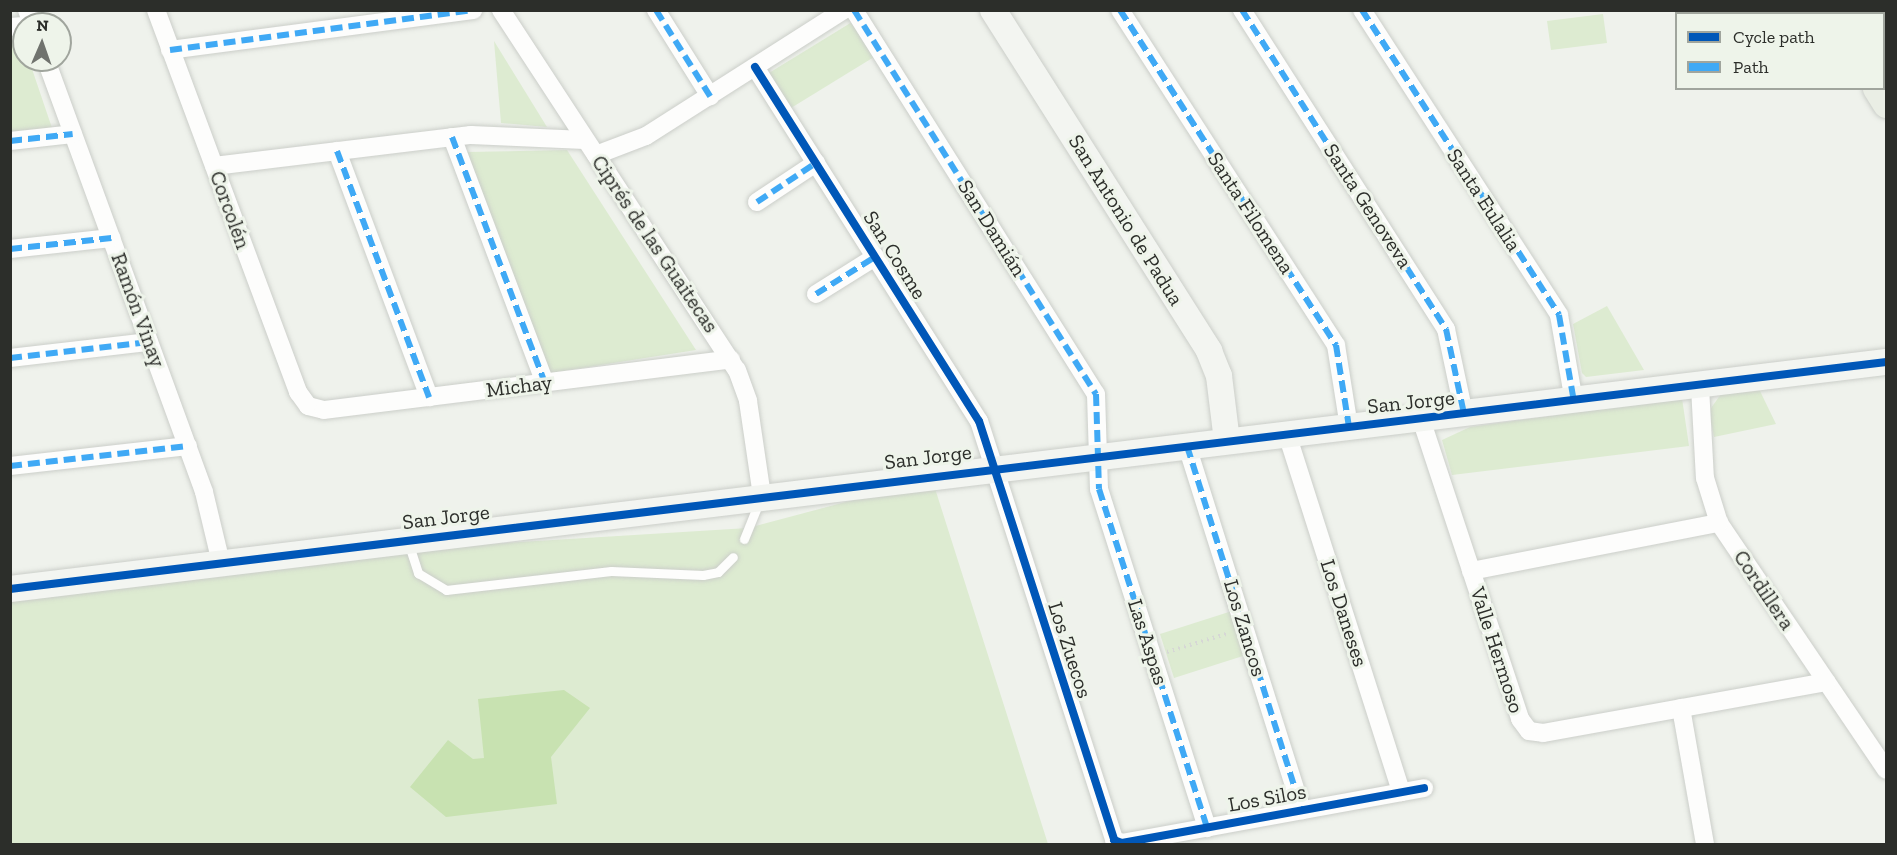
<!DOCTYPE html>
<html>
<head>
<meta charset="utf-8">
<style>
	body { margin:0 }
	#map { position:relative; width:1897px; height:855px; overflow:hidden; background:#eff2ec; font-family:"Zilla Slab",serif }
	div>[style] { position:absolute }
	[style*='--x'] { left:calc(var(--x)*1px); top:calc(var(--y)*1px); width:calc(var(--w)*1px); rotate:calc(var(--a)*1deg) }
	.green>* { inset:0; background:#ddebd1 }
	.water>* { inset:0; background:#c8e2b1 }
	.path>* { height:4px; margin-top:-2px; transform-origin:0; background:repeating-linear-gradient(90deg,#d6d7d5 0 1.5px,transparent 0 6px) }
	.roads { filter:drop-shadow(0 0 2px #cbcec9) drop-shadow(0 0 2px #cbcec9) }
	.lane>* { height:9px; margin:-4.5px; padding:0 4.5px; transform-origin:4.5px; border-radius:4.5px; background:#fdfdfc }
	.street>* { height:18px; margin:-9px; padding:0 9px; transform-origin:9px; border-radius:9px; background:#fdfdfc }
	.secondary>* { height:26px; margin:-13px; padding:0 13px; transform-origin:13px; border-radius:13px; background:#f3f5f1 }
	.primary>* { height:27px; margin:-13.5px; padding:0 13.5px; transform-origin:13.5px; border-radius:13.5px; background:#eaeee5 }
	.quiet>* { height:6px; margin-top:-3px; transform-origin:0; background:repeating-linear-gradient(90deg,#3fa9f5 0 12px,transparent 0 18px) }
	.cycleway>* { height:8px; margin:-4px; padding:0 4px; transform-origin:4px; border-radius:4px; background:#0057b8 }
	span { translate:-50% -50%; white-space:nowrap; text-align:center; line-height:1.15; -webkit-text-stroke:6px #eef4ea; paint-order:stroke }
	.street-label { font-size:21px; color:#2c2e2a }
	.frame { position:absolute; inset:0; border:12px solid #2c2e2a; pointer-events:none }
	.legend { position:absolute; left:1675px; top:12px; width:210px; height:78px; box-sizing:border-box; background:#eef4ea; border:2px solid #a0a59d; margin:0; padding:8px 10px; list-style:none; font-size:18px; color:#2c2e2a }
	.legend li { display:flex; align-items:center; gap:12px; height:30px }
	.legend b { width:30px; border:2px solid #a0a59d }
	.north { position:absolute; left:12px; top:12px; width:60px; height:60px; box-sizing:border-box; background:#eef4ea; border:2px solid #a0a59d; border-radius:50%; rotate:2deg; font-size:16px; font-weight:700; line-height:24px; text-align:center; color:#2c2e2a }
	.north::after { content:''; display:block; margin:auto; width:21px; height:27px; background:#70736e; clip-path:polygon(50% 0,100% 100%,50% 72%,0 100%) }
</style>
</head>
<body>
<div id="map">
	<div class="green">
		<div style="clip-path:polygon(1603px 14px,1607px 43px,1551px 50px,1547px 21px)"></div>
		<div style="clip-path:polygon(852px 22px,874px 57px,791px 108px,769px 73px)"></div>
		<div style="clip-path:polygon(10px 41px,24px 46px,24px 60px,29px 60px,52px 128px,11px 133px)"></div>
		<div style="clip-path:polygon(494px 41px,547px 127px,501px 123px)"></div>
		<div style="clip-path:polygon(567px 150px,696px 350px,550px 373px,466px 152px)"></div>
		<div style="clip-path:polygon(1607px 306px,1644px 370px,1586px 377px,1582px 373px,1573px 324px)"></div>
		<div style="clip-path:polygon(1759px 389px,1776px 424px,1714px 437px,1709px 411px,1721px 394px)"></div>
		<div style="clip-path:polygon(1682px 398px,1689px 446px,1452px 475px,1442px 440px,1470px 427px)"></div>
		<div style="clip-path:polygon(932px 479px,1048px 844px,11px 844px,10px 602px,408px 549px,748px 528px)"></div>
		<div style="clip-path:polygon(1232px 611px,1246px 655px,1174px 678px,1160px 634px)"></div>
	</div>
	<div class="water">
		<div style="clip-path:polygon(564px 690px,590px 708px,551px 757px,557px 804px,446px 817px,410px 787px,448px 740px,473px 759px,484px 758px,478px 699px)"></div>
	</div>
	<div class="path">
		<div style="--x:1167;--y:652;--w:65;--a:-17"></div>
	</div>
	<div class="roads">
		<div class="lane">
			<div style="--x:744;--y:539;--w:40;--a:-68"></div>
			<div style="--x:408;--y:542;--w:33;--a:72"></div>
			<div style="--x:418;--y:573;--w:33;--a:31"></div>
			<div style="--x:446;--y:590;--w:166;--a:-6.6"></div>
			<div style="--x:611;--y:571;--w:92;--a:2.5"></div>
			<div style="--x:703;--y:575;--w:15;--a:-11"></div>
			<div style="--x:718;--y:572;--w:21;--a:-45"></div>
		</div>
		<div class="street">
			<div style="--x:27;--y:10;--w:15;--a:70"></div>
			<div style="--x:156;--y:10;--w:408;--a:69.6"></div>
			<div style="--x:298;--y:392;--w:17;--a:54"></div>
			<div style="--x:308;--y:406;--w:16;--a:14"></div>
			<div style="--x:324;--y:410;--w:410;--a:-7.1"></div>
			<div style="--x:501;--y:10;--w:430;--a:56.8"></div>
			<div style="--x:737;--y:370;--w:33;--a:70"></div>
			<div style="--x:748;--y:401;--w:96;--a:81.6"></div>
			<div style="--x:656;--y:10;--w:102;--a:57.9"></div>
			<div style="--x:854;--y:10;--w:454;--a:57.8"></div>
			<div style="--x:1096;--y:394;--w:95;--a:88.2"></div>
			<div style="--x:1099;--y:489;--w:356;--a:72.3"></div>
			<div style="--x:1120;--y:10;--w:399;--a:57.2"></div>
			<div style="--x:1336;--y:345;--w:83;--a:81"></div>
			<div style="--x:1242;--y:10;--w:379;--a:57.4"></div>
			<div style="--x:1446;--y:329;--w:87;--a:78"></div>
			<div style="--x:1362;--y:10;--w:363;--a:57.1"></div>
			<div style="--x:1559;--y:315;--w:88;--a:80.2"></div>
			<div style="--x:10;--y:27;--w:14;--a:-4"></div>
			<div style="--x:170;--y:50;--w:306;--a:-7.5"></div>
			<div style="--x:46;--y:60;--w:460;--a:69.9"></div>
			<div style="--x:204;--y:492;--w:73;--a:76.5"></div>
			<div style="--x:755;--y:67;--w:419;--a:57.7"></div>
			<div style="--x:979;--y:421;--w:440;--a:72.1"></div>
			<div style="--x:1114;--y:840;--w:9;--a:21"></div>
			<div style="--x:1122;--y:843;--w:307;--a:-10.3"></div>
			<div style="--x:452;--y:137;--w:263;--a:69.3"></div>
			<div style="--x:10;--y:141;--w:63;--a:-6.3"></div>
			<div style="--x:337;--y:151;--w:263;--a:69.5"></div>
			<div style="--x:596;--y:155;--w:53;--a:-20.8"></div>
			<div style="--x:646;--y:136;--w:235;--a:-32.5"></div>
			<div style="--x:214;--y:166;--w:259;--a:-6.9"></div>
			<div style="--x:471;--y:135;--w:114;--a:2.5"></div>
			<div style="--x:757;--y:202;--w:71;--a:-33.5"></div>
			<div style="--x:10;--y:249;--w:102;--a:-6.2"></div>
			<div style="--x:816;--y:294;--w:70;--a:-32.1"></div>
			<div style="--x:10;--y:358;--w:140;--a:-6.6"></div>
			<div style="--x:1700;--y:387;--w:91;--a:86.9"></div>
			<div style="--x:1705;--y:478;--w:47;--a:72.7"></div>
			<div style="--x:1719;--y:523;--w:298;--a:55.9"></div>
			<div style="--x:1421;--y:419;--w:316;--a:71.7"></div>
			<div style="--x:1520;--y:719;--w:15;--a:53"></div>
			<div style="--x:1529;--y:731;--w:14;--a:8"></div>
			<div style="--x:1543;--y:733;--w:288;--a:-10.2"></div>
			<div style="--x:1287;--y:434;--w:376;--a:72.3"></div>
			<div style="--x:1187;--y:446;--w:382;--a:72.5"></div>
			<div style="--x:10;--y:466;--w:179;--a:-6.4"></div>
			<div style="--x:1471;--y:571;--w:253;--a:-11"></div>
			<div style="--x:1681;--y:708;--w:138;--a:80"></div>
		</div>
		<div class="secondary">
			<div style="--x:993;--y:10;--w:404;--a:57.6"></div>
			<div style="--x:1209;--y:351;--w:27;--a:68"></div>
			<div style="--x:1219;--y:376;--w:65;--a:83"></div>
			<div style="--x:10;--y:589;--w:1890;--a:-6.9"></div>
		</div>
		<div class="primary">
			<div style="--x:1826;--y:10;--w:4;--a:63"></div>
			<div style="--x:1862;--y:10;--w:4;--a:63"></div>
			<div style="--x:1884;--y:44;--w:4;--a:63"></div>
			<div style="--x:1876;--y:88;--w:19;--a:58"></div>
		</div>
	</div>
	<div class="quiet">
		<div style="--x:656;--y:10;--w:102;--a:57.9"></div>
		<div style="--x:854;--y:10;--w:454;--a:57.8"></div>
		<div style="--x:1096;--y:394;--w:95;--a:88.2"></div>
		<div style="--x:1099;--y:489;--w:356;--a:72.3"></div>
		<div style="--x:1120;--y:10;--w:399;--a:57.2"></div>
		<div style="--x:1336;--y:345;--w:83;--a:81"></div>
		<div style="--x:1242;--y:10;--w:379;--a:57.4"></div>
		<div style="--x:1446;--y:329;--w:87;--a:78"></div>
		<div style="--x:1362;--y:10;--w:363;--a:57.1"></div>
		<div style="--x:1559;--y:315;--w:88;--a:80.2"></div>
		<div style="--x:170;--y:50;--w:306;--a:-7.5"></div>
		<div style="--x:452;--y:137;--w:263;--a:69.3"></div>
		<div style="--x:10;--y:141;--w:63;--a:-6.3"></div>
		<div style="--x:337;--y:151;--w:263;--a:69.5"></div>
		<div style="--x:757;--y:202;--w:71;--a:-33.5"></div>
		<div style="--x:10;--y:249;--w:102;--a:-6.2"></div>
		<div style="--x:816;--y:294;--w:70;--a:-32.1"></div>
		<div style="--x:10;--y:358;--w:140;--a:-6.6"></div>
		<div style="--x:1187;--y:446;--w:382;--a:72.5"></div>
		<div style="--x:10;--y:466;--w:179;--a:-6.4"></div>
	</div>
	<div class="cycleway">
		<div style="--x:755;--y:67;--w:419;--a:57.7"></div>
		<div style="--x:979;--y:421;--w:440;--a:72.1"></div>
		<div style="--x:1114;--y:840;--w:9;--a:21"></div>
		<div style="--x:1122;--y:843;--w:307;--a:-10.3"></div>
		<div style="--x:10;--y:589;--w:1890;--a:-6.9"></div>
	</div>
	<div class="street-label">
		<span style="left:1484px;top:200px;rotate:57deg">Santa Eulalia</span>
		<span style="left:1368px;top:206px;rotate:57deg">Santa Genoveva</span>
		<span style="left:230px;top:210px;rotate:70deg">Corcolén</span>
		<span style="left:1251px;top:213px;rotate:57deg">Santa Filomena</span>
		<span style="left:1126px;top:220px;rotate:58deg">San Antonio de Padua</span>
		<span style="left:992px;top:228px;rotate:58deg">San Damián</span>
		<span style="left:655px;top:244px;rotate:56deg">Ciprés de las Guaitecas</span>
		<span style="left:895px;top:255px;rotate:58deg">San Cosme</span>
		<span style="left:138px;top:310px;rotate:70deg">Ramón Vinay</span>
		<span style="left:519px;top:386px;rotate:-7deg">Michay</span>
		<span style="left:1411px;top:402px;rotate:-6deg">San Jorge</span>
		<span style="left:928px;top:457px;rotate:-7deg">San Jorge</span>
		<span style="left:446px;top:517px;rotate:-7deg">San Jorge</span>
		<span style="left:1764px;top:590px;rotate:56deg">Cordillera</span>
		<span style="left:1344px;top:613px;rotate:72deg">Los Daneses</span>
		<span style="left:1245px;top:628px;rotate:73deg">Los Zancos</span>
		<span style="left:1148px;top:642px;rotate:72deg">Las Aspas</span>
		<span style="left:1070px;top:650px;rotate:72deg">Los Zuecos</span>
		<span style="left:1497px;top:650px;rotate:72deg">Valle Hermoso</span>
		<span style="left:1267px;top:798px;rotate:-10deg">Los Silos</span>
	</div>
	<div class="frame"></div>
	<ul class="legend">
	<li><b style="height:8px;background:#0057b8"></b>Cycle path</li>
	<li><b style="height:8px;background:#3fa9f5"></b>Path</li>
	</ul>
	<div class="north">N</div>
</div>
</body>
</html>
